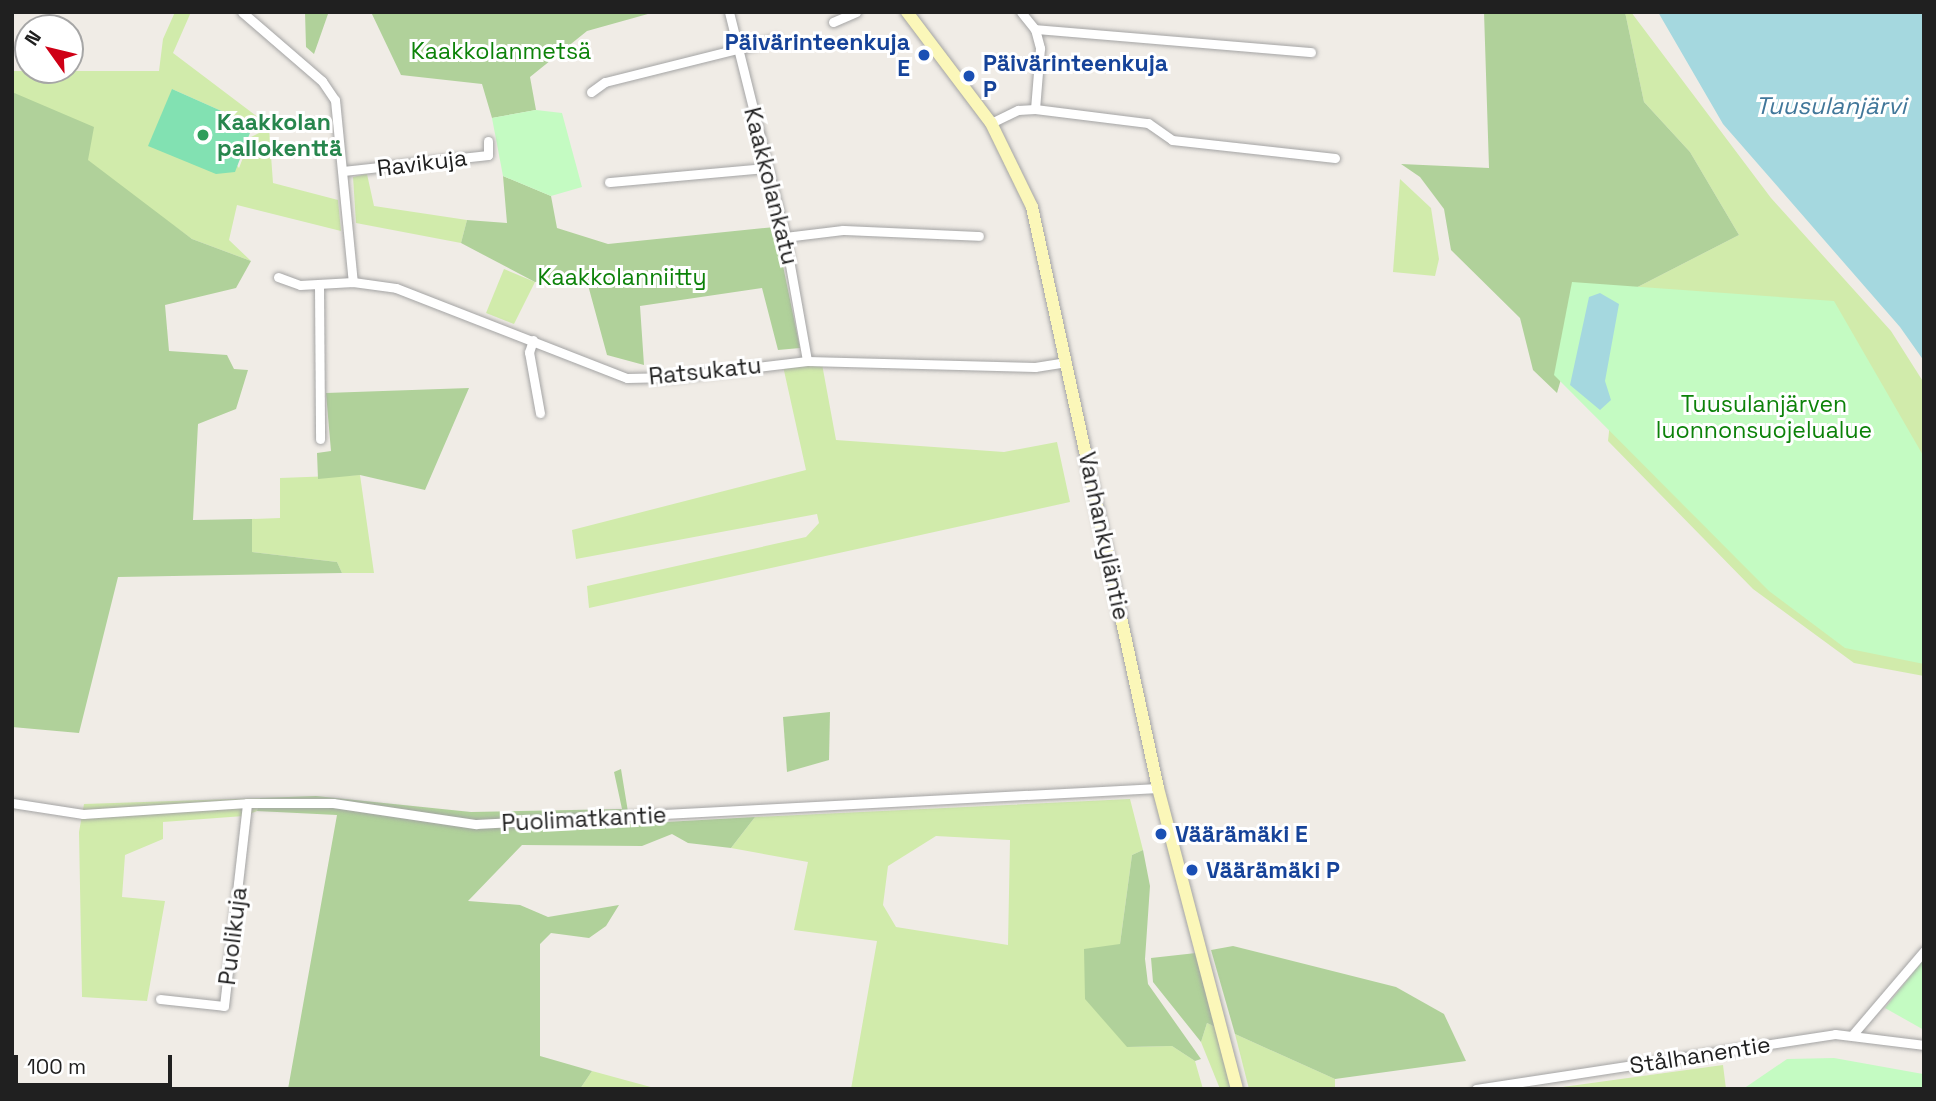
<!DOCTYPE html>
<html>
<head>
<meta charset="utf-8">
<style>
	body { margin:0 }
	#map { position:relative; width:1936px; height:1101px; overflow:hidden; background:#f0ece6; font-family:"Space Grotesk",sans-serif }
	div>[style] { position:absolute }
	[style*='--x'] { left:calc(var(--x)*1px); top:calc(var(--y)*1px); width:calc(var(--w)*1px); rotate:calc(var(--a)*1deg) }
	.grass>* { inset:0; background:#d1ebab }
	.forest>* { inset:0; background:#b0d19a }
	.park>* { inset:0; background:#c4fbc2 }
	.pitch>* { inset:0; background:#82e1b2 }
	.water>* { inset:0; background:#a5d8df }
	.roads { filter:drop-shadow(0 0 2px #a4a4a4) drop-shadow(0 0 2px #a4a4a4) }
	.street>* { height:9px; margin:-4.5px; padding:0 4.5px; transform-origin:4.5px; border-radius:4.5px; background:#fff }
	.secondary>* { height:12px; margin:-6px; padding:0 6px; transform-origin:6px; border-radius:6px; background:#fbf7b9 }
	.dots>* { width:19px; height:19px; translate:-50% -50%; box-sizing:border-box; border:4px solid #fff; border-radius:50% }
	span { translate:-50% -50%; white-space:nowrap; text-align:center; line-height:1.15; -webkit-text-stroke:6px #fff; paint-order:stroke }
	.transit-label { font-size:23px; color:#164399; font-weight:700 }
	.right { translate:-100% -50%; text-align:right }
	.left { translate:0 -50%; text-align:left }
	.park-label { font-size:23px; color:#0c8209 }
	.leisure-label { font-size:23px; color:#27864d; font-weight:700 }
	.street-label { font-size:23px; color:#202020 }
	.water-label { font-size:24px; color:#41779a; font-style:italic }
	.frame { position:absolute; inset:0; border:14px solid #202020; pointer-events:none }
	.north { position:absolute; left:14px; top:14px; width:70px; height:70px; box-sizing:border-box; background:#fff; border:2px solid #a6a6a6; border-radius:50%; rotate:304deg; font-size:19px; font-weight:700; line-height:28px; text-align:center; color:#202020 }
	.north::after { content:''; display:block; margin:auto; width:24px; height:32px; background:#cf0016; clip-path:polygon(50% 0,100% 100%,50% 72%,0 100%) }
	.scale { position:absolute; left:14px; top:1055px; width:158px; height:32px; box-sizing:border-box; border:4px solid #202020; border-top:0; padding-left:9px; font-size:21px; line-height:24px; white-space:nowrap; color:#202020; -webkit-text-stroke:5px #fff; paint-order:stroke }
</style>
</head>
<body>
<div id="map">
	<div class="grass">
		<div style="clip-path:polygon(175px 12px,191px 12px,173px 53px,263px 121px,253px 125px,172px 89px,239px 168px,251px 137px,269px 128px,273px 183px,338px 200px,341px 231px,237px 205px,229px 240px,251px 261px,192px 239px,12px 108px,12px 71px,159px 71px,163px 39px)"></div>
		<div style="clip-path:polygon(1625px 12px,1631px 12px,1771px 198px,1891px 331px,1924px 383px,1924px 676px,1854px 663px,1753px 589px,1608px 441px,1624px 294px,1739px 235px,1690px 152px,1644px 102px)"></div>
		<div style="clip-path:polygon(367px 174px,374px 206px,467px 220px,461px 243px,356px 223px,353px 177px)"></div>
		<div style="clip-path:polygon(1400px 179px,1431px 208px,1439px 259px,1435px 276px,1393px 272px)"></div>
		<div style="clip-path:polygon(504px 269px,535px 282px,514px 324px,486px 313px)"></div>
		<div style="clip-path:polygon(822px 364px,836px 440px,1004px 452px,1057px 442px,1070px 502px,589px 608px,587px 586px,806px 537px,819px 523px,817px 514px,576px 559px,572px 530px,806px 470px,783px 366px)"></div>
		<div style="clip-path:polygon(360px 475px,374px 573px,342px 573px,337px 562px,252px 552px,252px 519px,280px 518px,280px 478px)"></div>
		<div style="clip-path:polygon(260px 798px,257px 811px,244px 816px,163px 822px,163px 839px,125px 855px,122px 897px,165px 901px,147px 1001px,82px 997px,79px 832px,84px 804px)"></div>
		<div style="clip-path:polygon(evenodd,1130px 799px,1143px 850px,1132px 855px,1120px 944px,1127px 1047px,1172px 1046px,1195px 1061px,1203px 1089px,851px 1089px,877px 941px,794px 930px,808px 862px,731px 848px,755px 817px,1130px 799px,936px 836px,1010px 840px,1008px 945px,896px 927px,883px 905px,888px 866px,936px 836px)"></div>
		<div style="clip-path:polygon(1207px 1023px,1218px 1028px,1231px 1089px,1220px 1089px,1201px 1042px)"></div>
		<div style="clip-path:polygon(1235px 1034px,1335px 1079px,1335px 1089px,1249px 1089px)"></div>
		<div style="clip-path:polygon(1723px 1065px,1726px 1089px,1548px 1089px)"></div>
		<div style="clip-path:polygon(592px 1071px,658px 1089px,580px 1089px)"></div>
	</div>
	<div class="forest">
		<div style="clip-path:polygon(305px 12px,338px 12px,328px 14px,314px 54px,306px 47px)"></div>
		<div style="clip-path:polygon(371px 12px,655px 12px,587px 31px,530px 77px,536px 110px,492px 118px,482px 84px,401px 75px)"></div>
		<div style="clip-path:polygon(1484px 12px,1625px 12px,1644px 102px,1690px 152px,1739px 235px,1624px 294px,1587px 289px,1557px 393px,1533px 370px,1520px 318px,1451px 250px,1444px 209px,1420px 177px,1401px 164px,1489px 168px)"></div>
		<div style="clip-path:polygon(12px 92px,94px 127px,88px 160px,192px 239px,251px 261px,236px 288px,165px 305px,169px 351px,227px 355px,234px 369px,248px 370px,236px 409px,198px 424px,193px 520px,252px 519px,252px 552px,337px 562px,342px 573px,118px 577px,79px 733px,12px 727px)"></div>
		<div style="clip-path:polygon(503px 176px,551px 196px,557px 228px,608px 244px,775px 227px,800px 348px,778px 350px,762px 288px,640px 306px,644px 365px,607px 355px,585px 274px,535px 282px,461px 243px,467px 220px,507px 223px)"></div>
		<div style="clip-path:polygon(469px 388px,425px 490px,360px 475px,318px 479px,317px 453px,331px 451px,326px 393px)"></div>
		<div style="clip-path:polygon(830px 712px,829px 760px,787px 772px,783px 717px)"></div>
		<div style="clip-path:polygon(621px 769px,630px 824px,755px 817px,731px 848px,688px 843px,672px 834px,642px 846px,522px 845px,468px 901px,520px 905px,548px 917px,619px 905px,606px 926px,589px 938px,551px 933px,540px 944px,540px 1056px,592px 1071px,580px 1089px,288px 1089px,337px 815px,257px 811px,260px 798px,316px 796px,471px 812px,622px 809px,614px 772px)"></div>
		<div style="clip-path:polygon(1143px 850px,1150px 886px,1145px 959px,1148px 984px,1201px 1059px,1195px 1061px,1172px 1046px,1127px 1047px,1085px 999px,1084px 949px,1120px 944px,1132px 855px)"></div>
		<div style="clip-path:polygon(1233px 946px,1396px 987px,1444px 1014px,1466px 1061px,1335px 1079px,1235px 1034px,1211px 950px)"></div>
		<div style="clip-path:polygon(1196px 953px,1218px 1028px,1207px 1023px,1201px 1042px,1153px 982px,1151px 958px)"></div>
	</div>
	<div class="park">
		<div style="clip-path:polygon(536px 110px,562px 113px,582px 187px,551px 196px,503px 176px,492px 118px)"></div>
		<div style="clip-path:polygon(1572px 282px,1834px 301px,1924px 457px,1924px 664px,1845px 648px,1769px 591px,1554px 375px)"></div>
		<div style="clip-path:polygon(1924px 959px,1924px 1030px,1885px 1008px)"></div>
		<div style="clip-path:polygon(1834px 1058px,1923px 1074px,1924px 1089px,1743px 1089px,1787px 1059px)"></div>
	</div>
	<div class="pitch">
		<div style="clip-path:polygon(172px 89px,253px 125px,235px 172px,216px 174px,148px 146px)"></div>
	</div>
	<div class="water">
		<div style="clip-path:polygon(1658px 12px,1924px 12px,1924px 361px,1900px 327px,1723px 124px)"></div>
		<div style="clip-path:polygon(1600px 293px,1619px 304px,1605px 381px,1611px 400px,1600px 410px,1570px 385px,1589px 297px)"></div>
	</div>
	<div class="roads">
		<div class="street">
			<div style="--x:242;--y:12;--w:106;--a:40.8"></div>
			<div style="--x:322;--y:81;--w:23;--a:56"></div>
			<div style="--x:335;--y:100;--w:183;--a:84.4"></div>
			<div style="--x:729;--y:12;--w:232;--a:76"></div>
			<div style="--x:785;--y:237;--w:126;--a:79.9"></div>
			<div style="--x:1021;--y:12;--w:22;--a:51"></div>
			<div style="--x:1035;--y:29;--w:20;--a:75"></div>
			<div style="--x:1040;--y:48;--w:61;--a:94.7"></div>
			<div style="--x:833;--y:22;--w:25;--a:-23"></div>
			<div style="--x:1035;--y:29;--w:277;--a:4.8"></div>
			<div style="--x:591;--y:92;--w:17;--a:-36"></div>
			<div style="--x:605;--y:82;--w:177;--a:-14"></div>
			<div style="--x:991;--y:123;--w:30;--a:-26"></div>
			<div style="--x:1018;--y:110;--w:17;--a:-3"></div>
			<div style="--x:1035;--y:109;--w:114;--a:7.1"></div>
			<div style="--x:1148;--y:123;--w:29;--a:35"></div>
			<div style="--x:1172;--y:140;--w:164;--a:6.3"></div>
			<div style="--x:343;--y:171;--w:146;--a:-6.3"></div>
			<div style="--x:488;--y:155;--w:14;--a:-90"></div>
			<div style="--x:609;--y:182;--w:158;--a:-5.1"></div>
			<div style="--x:785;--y:237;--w:58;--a:-6.9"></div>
			<div style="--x:843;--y:230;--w:136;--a:2.5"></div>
			<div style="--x:278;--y:277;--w:23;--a:20"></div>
			<div style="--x:300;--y:285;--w:53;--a:-3.2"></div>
			<div style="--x:353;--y:282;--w:43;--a:7.9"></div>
			<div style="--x:396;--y:288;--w:248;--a:21.3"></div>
			<div style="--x:627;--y:378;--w:46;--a:-1.2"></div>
			<div style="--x:673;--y:377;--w:135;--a:-6.8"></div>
			<div style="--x:807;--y:361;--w:228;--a:1.5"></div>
			<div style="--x:1035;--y:367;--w:32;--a:-9"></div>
			<div style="--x:319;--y:285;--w:154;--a:89.6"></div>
			<div style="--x:533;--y:340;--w:13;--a:108"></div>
			<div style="--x:529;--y:352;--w:62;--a:79.8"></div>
			<div style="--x:12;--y:803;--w:72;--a:8.8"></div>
			<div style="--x:83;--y:814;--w:164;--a:-3.8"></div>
			<div style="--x:247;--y:803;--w:86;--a:0"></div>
			<div style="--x:333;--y:803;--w:145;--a:8.4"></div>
			<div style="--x:476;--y:824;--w:683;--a:-3.02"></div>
			<div style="--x:160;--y:999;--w:64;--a:6.2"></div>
			<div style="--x:224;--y:1006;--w:204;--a:-83.5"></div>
			<div style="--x:1854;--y:1033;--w:108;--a:-49.5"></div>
			<div style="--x:1476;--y:1089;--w:363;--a:-8.7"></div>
			<div style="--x:1835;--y:1034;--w:90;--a:7"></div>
		</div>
		<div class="secondary">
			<div style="--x:907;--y:12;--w:139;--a:52.9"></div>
			<div style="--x:991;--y:123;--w:93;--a:64"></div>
			<div style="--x:1032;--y:207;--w:595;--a:77.76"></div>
			<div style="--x:1158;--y:788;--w:311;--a:75.3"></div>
		</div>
	</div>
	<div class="dots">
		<div style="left:924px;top:55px;background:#1a4fb4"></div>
		<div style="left:969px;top:76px;background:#1a4fb4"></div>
		<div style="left:203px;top:135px;background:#2e9e5b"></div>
		<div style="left:1161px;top:834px;background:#1a4fb4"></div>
		<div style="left:1192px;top:870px;background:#1a4fb4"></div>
	</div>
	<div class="transit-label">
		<span class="right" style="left:910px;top:55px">Päivärinteenkuja<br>E</span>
		<span class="left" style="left:983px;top:76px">Päivärinteenkuja<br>P</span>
		<span class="left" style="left:1175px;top:834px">Väärämäki E</span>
		<span class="left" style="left:1206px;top:870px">Väärämäki P</span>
	</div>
	<div class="park-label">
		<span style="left:501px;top:51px">Kaakkolanmetsä</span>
		<span style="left:622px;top:277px">Kaakkolanniitty</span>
		<span style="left:1764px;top:417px">Tuusulanjärven<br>luonnonsuojelualue</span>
	</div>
	<div class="leisure-label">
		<span class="left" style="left:217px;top:135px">Kaakkolan<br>pallokenttä</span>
	</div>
	<div class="street-label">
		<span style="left:422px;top:163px;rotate:-7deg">Ravikuja</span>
		<span style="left:771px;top:186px;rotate:76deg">Kaakkolankatu</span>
		<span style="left:705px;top:371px;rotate:-6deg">Ratsukatu</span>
		<span style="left:1104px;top:536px;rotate:78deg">Vanhankyläntie</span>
		<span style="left:584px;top:819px;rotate:-3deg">Puolimatkantie</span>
		<span style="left:233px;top:936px;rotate:-83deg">Puolikuja</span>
		<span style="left:1700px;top:1055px;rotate:-9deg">Stålhanentie</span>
	</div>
	<div class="water-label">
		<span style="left:1831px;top:106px">Tuusulanjärvi</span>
	</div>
	<div class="frame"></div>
	<div class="north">N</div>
	<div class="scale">100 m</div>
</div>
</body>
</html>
